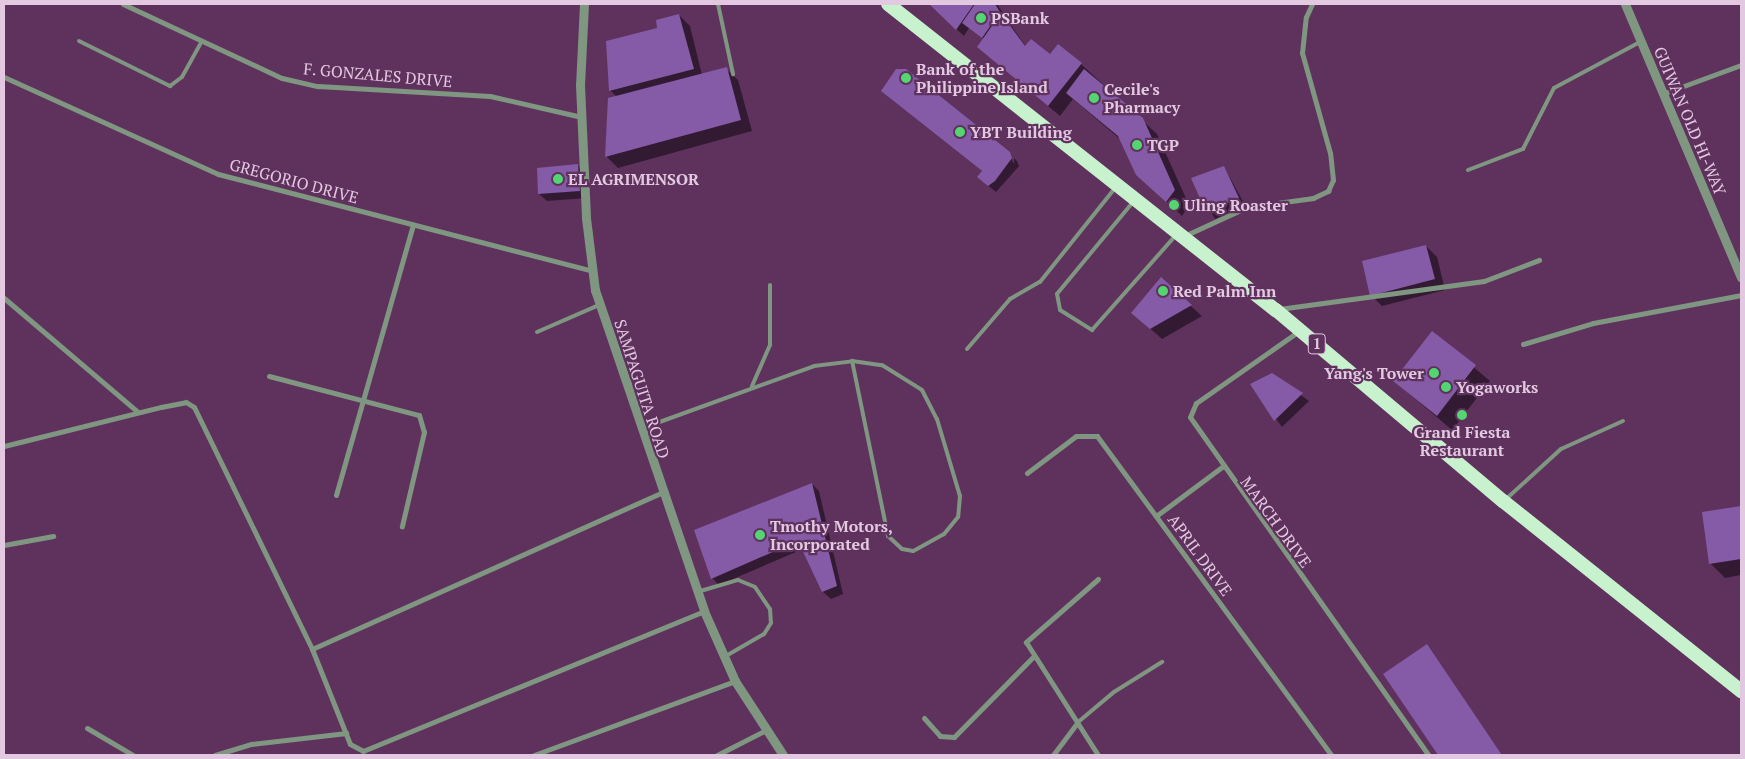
<!DOCTYPE html>
<html>
<head>
<meta charset="utf-8">
<style>
	body { margin:0 }
	#map { position:relative; width:1745px; height:759px; overflow:hidden; background:#5f325e; font-family:"PT Serif",serif }
	div>[style] { position:absolute }
	[style*='--x'] { left:calc(var(--x)*1px); top:calc(var(--y)*1px); width:calc(var(--w)*1px); rotate:calc(var(--a)*1deg) }
	.shadow>* { inset:0; background:#0007 }
	.building>* { inset:0; background:#855aa7 }
	.service>* { height:4px; margin:-2px; padding:0 2px; transform-origin:2px; border-radius:2px; background:#7f9681 }
	.minor>* { height:5px; margin:-2.5px; padding:0 2.5px; transform-origin:2.5px; border-radius:2.5px; background:#7f9681 }
	.tertiary>* { height:9px; margin:-4.5px; padding:0 4.5px; transform-origin:4.5px; border-radius:4.5px; background:#7f9681 }
	.trunk>* { height:14px; margin:-7px; padding:0 7px; transform-origin:7px; border-radius:7px; background:#c8f2cd }
	.dots>* { width:14px; height:14px; translate:-50% -50%; box-sizing:border-box; border:2px solid #5f325e; border-radius:50% }
	span { translate:-50% -50%; white-space:nowrap; text-align:center; line-height:1.15; -webkit-text-stroke:4.5px #5f325e; paint-order:stroke }
	.shield-label span { padding:1px 4px; background:#5f325e; border:1px solid; border-radius:4px; -webkit-text-stroke-width:0 }
	.shield-label { font-size:15px; color:#e3c8e1; font-weight:700 }
	.poi-label { font-size:16px; color:#e3c8e1; font-weight:700 }
	.left { translate:0 -50%; text-align:left }
	.right { translate:-100% -50%; text-align:right }
	.street-label { font-size:16px; color:#e3c8e1 }
	.frame { position:absolute; inset:0; border:5px solid #e3c8e1; pointer-events:none }
</style>
</head>
<body>
<div id="map">
	<div class="shadow">
		<div style="clip-path:polygon(929px 4px,997px 4px,1026px 47px,1081px 64px,1157px 134px,1189px 205px,1182px 216px,1149px 185px,1121px 140px,1073px 99px,1060px 116px,986px 54px,984px 39px,969px 28px,964px 36px)"></div>
		<div style="clip-path:polygon(679px 15px,690px 26px,702px 75px,726px 69px,738px 80px,752px 131px,618px 168px,607px 157px,609px 99px,617px 97px,610px 90px,658px 29px)"></div>
		<div style="clip-path:polygon(906px 71px,1009px 154px,1014px 164px,1014px 158px,1017px 161px,1019px 166px,996px 192px,986px 184px,983px 172px,890px 98px)"></div>
		<div style="clip-path:polygon(577px 165px,585px 173px,587px 198px,547px 201px,539px 194px)"></div>
		<div style="clip-path:polygon(1224px 167px,1245px 205px,1215px 219px,1193px 179px)"></div>
		<div style="clip-path:polygon(1426px 246px,1437px 257px,1445px 290px,1382px 306px,1371px 295px)"></div>
		<div style="clip-path:polygon(1161px 279px,1202px 316px,1162px 339px,1133px 313px)"></div>
		<div style="clip-path:polygon(1432px 332px,1490px 381px,1452px 430px,1394px 381px)"></div>
		<div style="clip-path:polygon(1272px 374px,1309px 401px,1282px 427px,1252px 385px)"></div>
		<div style="clip-path:polygon(812px 484px,819px 491px,843px 594px,831px 599px,823px 592px,803px 549px,719px 585px,712px 578px)"></div>
		<div style="clip-path:polygon(1741px 508px,1741px 575px,1725px 578px,1710px 563px,1703px 513px)"></div>
		<div style="clip-path:polygon(1427px 646px,1430px 649px,1502px 755px,1439px 755px,1385px 675px)"></div>
	</div>
	<div class="building">
		<div style="clip-path:polygon(929px 4px,974px 4px,956px 30px)"></div>
		<div style="clip-path:polygon(975px 4px,995px 4px,1000px 12px,982px 38px,962px 23px)"></div>
		<div style="clip-path:polygon(1001px 13px,1025px 46px,1031px 39px,1050px 54px,1058px 44px,1082px 63px,1048px 106px,977px 47px)"></div>
		<div style="clip-path:polygon(679px 14px,694px 69px,609px 91px,606px 41px,657px 28px,656px 20px)"></div>
		<div style="clip-path:polygon(727px 67px,741px 120px,605px 157px,608px 98px)"></div>
		<div style="clip-path:polygon(896px 69px,906px 69px,1010px 152px,1012px 158px,995px 181px,988px 186px,977px 177px,982px 171px,881px 91px)"></div>
		<div style="clip-path:polygon(1084px 69px,1143px 118px,1175px 190px,1166px 202px,1136px 175px,1118px 136px,1066px 93px)"></div>
		<div style="clip-path:polygon(578px 164px,580px 191px,538px 194px,537px 168px)"></div>
		<div style="clip-path:polygon(1224px 166px,1239px 198px,1206px 212px,1191px 178px)"></div>
		<div style="clip-path:polygon(1426px 245px,1435px 279px,1370px 296px,1362px 261px)"></div>
		<div style="clip-path:polygon(1161px 277px,1192px 305px,1150px 329px,1131px 313px)"></div>
		<div style="clip-path:polygon(1432px 331px,1476px 365px,1437px 416px,1393px 381px)"></div>
		<div style="clip-path:polygon(1272px 373px,1303px 393px,1274px 421px,1250px 384px)"></div>
		<div style="clip-path:polygon(812px 483px,837px 586px,822px 592px,798px 541px,711px 579px,694px 530px)"></div>
		<div style="clip-path:polygon(1741px 506px,1741px 559px,1709px 564px,1702px 512px)"></div>
		<div style="clip-path:polygon(1427px 644px,1502px 755px,1438px 755px,1383px 674px)"></div>
	</div>
	<div class="service">
		<div style="--x:718;--y:4;--w:72;--a:77.9"></div>
		<div style="--x:79;--y:41;--w:102;--a:26.3"></div>
		<div style="--x:170;--y:86;--w:15;--a:-37"></div>
		<div style="--x:182;--y:77;--w:39;--a:-61"></div>
		<div style="--x:1468;--y:170;--w:59;--a:-20.9"></div>
		<div style="--x:1523;--y:149;--w:68;--a:-63.1"></div>
		<div style="--x:1554;--y:88;--w:98;--a:-28.1"></div>
		<div style="--x:1133;--y:202;--w:119;--a:129.6"></div>
		<div style="--x:1057;--y:294;--w:16;--a:79"></div>
		<div style="--x:1060;--y:310;--w:38;--a:32"></div>
		<div style="--x:1092;--y:330;--w:127;--a:-48.5"></div>
		<div style="--x:537;--y:332;--w:68;--a:-23.5"></div>
		<div style="--x:967;--y:349;--w:66;--a:-49.3"></div>
		<div style="--x:1010;--y:299;--w:34;--a:-30"></div>
		<div style="--x:1040;--y:282;--w:120;--a:-51.4"></div>
		<div style="--x:752;--y:386;--w:45;--a:-66.3"></div>
		<div style="--x:770;--y:345;--w:60;--a:-90"></div>
		<div style="--x:643;--y:428;--w:182;--a:-19.9"></div>
		<div style="--x:814;--y:366;--w:38;--a:-7"></div>
		<div style="--x:852;--y:361;--w:30;--a:8"></div>
		<div style="--x:882;--y:365;--w:47;--a:32"></div>
		<div style="--x:922;--y:390;--w:33;--a:63"></div>
		<div style="--x:937;--y:419;--w:80;--a:73.4"></div>
		<div style="--x:960;--y:496;--w:21;--a:95"></div>
		<div style="--x:958;--y:517;--w:22;--a:129"></div>
		<div style="--x:944;--y:534;--w:35;--a:151"></div>
		<div style="--x:913;--y:551;--w:11;--a:-170"></div>
		<div style="--x:902;--y:549;--w:19;--a:-137"></div>
		<div style="--x:888;--y:536;--w:179;--a:-101.6"></div>
		<div style="--x:1505;--y:500;--w:76;--a:-42.3"></div>
		<div style="--x:1561;--y:449;--w:68;--a:-24.3"></div>
		<div style="--x:697;--y:592;--w:43;--a:-16.3"></div>
		<div style="--x:738;--y:580;--w:18;--a:22"></div>
		<div style="--x:755;--y:587;--w:27;--a:56"></div>
		<div style="--x:770;--y:609;--w:14;--a:86"></div>
		<div style="--x:771;--y:623;--w:13;--a:122"></div>
		<div style="--x:764;--y:634;--w:46;--a:150.1"></div>
		<div style="--x:1077;--y:723;--w:48;--a:-40"></div>
		<div style="--x:1114;--y:692;--w:57;--a:-32"></div>
	</div>
	<div class="minor">
		<div style="--x:123;--y:4;--w:175;--a:25"></div>
		<div style="--x:282;--y:78;--w:37;--a:13"></div>
		<div style="--x:318;--y:86;--w:172;--a:3.3"></div>
		<div style="--x:490;--y:96;--w:94;--a:12.9"></div>
		<div style="--x:4;--y:77;--w:235;--a:24.4"></div>
		<div style="--x:218;--y:174;--w:386;--a:14.5"></div>
		<div style="--x:1662;--y:94;--w:84;--a:-20.2"></div>
		<div style="--x:1184;--y:236;--w:69;--a:-24.7"></div>
		<div style="--x:1247;--y:207;--w:67;--a:-7.8"></div>
		<div style="--x:1313;--y:198;--w:17;--a:-25"></div>
		<div style="--x:1328;--y:191;--w:12;--a:-66"></div>
		<div style="--x:1333;--y:180;--w:27;--a:-96"></div>
		<div style="--x:1330;--y:153;--w:104;--a:-105.6"></div>
		<div style="--x:1302;--y:53;--w:36;--a:-84"></div>
		<div style="--x:1306;--y:17;--w:14;--a:-65"></div>
		<div style="--x:4;--y:298;--w:176;--a:40.4"></div>
		<div style="--x:1279;--y:309;--w:207;--a:-7.8"></div>
		<div style="--x:1484;--y:281;--w:59;--a:-20.9"></div>
		<div style="--x:1299;--y:331;--w:126;--a:145"></div>
		<div style="--x:1196;--y:403;--w:15;--a:113"></div>
		<div style="--x:1190;--y:417;--w:413;--a:54.8"></div>
		<div style="--x:1523;--y:344;--w:73;--a:-16.7"></div>
		<div style="--x:1593;--y:323;--w:151;--a:-10.7"></div>
		<div style="--x:269;--y:376;--w:155;--a:14.6"></div>
		<div style="--x:419;--y:415;--w:18;--a:74"></div>
		<div style="--x:424;--y:432;--w:97;--a:103.2"></div>
		<div style="--x:4;--y:446;--w:162;--a:-14"></div>
		<div style="--x:161;--y:407;--w:25;--a:-11"></div>
		<div style="--x:186;--y:402;--w:9;--a:32"></div>
		<div style="--x:194;--y:407;--w:269;--a:64"></div>
		<div style="--x:312;--y:649;--w:102;--a:68.2"></div>
		<div style="--x:350;--y:744;--w:15;--a:28"></div>
		<div style="--x:363;--y:751;--w:369;--a:-22.3"></div>
		<div style="--x:1027;--y:473;--w:61;--a:-37.1"></div>
		<div style="--x:1076;--y:436;--w:21;--a:0"></div>
		<div style="--x:1097;--y:436;--w:396;--a:53.7"></div>
		<div style="--x:336;--y:495;--w:281;--a:-74.1"></div>
		<div style="--x:1156;--y:516;--w:82;--a:-36.6"></div>
		<div style="--x:4;--y:545;--w:50;--a:-10.4"></div>
		<div style="--x:1098;--y:579;--w:96;--a:138.8"></div>
		<div style="--x:1026;--y:642;--w:134;--a:57.5"></div>
		<div style="--x:312;--y:649;--w:382;--a:-24.1"></div>
		<div style="--x:924;--y:718;--w:24;--a:48"></div>
		<div style="--x:940;--y:736;--w:14;--a:4"></div>
		<div style="--x:954;--y:737;--w:112;--a:-45.4"></div>
		<div style="--x:87;--y:728;--w:53;--a:30.4"></div>
		<div style="--x:215;--y:755;--w:38;--a:-17"></div>
		<div style="--x:251;--y:744;--w:96;--a:-6.6"></div>
		<div style="--x:534;--y:755;--w:214;--a:-20.2"></div>
		<div style="--x:717;--y:755;--w:55;--a:-27"></div>
		<div style="--x:1053;--y:755;--w:39;--a:-53"></div>
	</div>
	<div class="tertiary">
		<div style="--x:584;--y:4;--w:81;--a:92.8"></div>
		<div style="--x:580;--y:85;--w:133;--a:87.4"></div>
		<div style="--x:586;--y:218;--w:73;--a:82.9"></div>
		<div style="--x:595;--y:290;--w:339;--a:71.2"></div>
		<div style="--x:704;--y:611;--w:77;--a:66.1"></div>
		<div style="--x:735;--y:681;--w:88;--a:57"></div>
		<div style="--x:1625;--y:4;--w:297;--a:67"></div>
	</div>
	<div class="trunk">
		<div style="--x:888;--y:4;--w:494;--a:38.3"></div>
		<div style="--x:1276;--y:310;--w:297;--a:40.1"></div>
		<div style="--x:1503;--y:501;--w:305;--a:38.6"></div>
	</div>
	<div class="dots">
		<div style="left:981px;top:18px;background:#53d672"></div>
		<div style="left:906px;top:78px;background:#53d672"></div>
		<div style="left:1094px;top:98px;background:#53d672"></div>
		<div style="left:960px;top:132px;background:#53d672"></div>
		<div style="left:1137px;top:145px;background:#53d672"></div>
		<div style="left:558px;top:179px;background:#53d672"></div>
		<div style="left:1174px;top:205px;background:#53d672"></div>
		<div style="left:1163px;top:291px;background:#53d672"></div>
		<div style="left:1434px;top:373px;background:#53d672"></div>
		<div style="left:1446px;top:387px;background:#53d672"></div>
		<div style="left:1462px;top:415px;background:#53d672"></div>
		<div style="left:760px;top:535px;background:#53d672"></div>
	</div>
	<div class="shield-label">
		<span style="left:1317px;top:344px">1</span>
	</div>
	<div class="poi-label">
		<span class="left" style="left:991px;top:18px">PSBank</span>
		<span class="left" style="left:916px;top:78px">Bank of the<br>Philippine Island</span>
		<span class="left" style="left:1104px;top:98px">Cecile's<br>Pharmacy</span>
		<span class="left" style="left:970px;top:132px">YBT Building</span>
		<span class="left" style="left:1147px;top:145px">TGP</span>
		<span class="left" style="left:568px;top:179px">EL AGRIMENSOR</span>
		<span class="left" style="left:1184px;top:205px">Uling Roaster</span>
		<span class="left" style="left:1173px;top:291px">Red Palm Inn</span>
		<span class="right" style="left:1424px;top:373px">Yang's Tower</span>
		<span class="left" style="left:1456px;top:387px">Yogaworks</span>
		<span style="left:1462px;top:441px">Grand Fiesta<br>Restaurant</span>
		<span class="left" style="left:770px;top:535px">Tmothy Motors,<br>Incorporated</span>
	</div>
	<div class="street-label">
		<span style="left:378px;top:75px;rotate:5deg">F. GONZALES DRIVE</span>
		<span style="left:1690px;top:121px;rotate:67deg">GUIWAN OLD HI-WAY</span>
		<span style="left:294px;top:181px;rotate:15deg">GREGORIO DRIVE</span>
		<span style="left:642px;top:389px;rotate:72deg">SAMPAGUITA ROAD</span>
		<span style="left:1276px;top:522px;rotate:54deg">MARCH DRIVE</span>
		<span style="left:1200px;top:555px;rotate:54deg">APRIL DRIVE</span>
	</div>
	<div class="frame"></div>
</div>
</body>
</html>
